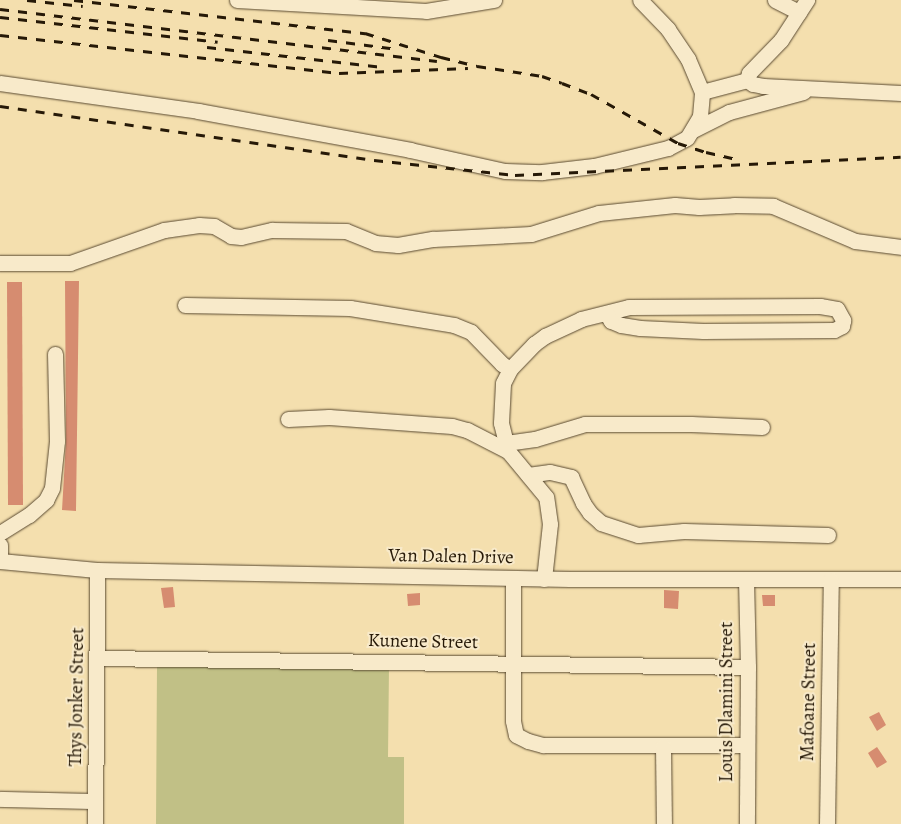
<!DOCTYPE html>
<html>
<head>
<meta charset="utf-8">
<style>
	body { margin:0 }
	#map { position:relative; width:901px; height:824px; overflow:hidden; background:#f4dfae; font-family:Alegreya,serif }
	div>[style] { position:absolute }
	[style*='--x'] { left:calc(var(--x)*1px); top:calc(var(--y)*1px); width:calc(var(--w)*1px); rotate:calc(var(--a)*1deg) }
	.green>* { inset:0; background:#c1c086 }
	.building>* { inset:0; background:#d68c70 }
	.roads { filter:drop-shadow(0 0 1px #5a4a31) drop-shadow(0 0 1px #5a4a31) }
	.minor>* { height:15px; margin:-7.5px; padding:0 7.5px; transform-origin:7.5px; border-radius:7.5px; background:#f8eaca }
	.rail>* { height:3px; margin-top:-1.5px; transform-origin:0; background:repeating-linear-gradient(90deg,#261907 0 9px,transparent 0 18px) }
	span { translate:-50% -50%; white-space:nowrap; text-align:center; line-height:1.15; -webkit-text-stroke:4px #f8eaca; paint-order:stroke }
	.street-label { font-size:19px; color:#261907 }
</style>
</head>
<body>
<div id="map">
	<div class="green">
		<div style="clip-path:polygon(157px 665px,389px 667px,388px 757px,404px 757px,404px 824px,156px 824px)"></div>
	</div>
	<div class="building">
		<div style="clip-path:polygon(65px 281px,79px 281px,76px 511px,62px 510px,66px 441px)"></div>
		<div style="clip-path:polygon(7px 282px,22px 282px,23px 505px,8px 505px)"></div>
		<div style="clip-path:polygon(173px 587px,175px 607px,164px 608px,161px 588px)"></div>
		<div style="clip-path:polygon(664px 590px,679px 591px,678px 609px,664px 608px)"></div>
		<div style="clip-path:polygon(420px 593px,420px 605px,408px 606px,407px 594px)"></div>
		<div style="clip-path:polygon(762px 595px,775px 595px,775px 606px,763px 606px)"></div>
		<div style="clip-path:polygon(879px 712px,886px 725px,877px 731px,869px 717px)"></div>
		<div style="clip-path:polygon(877px 747px,887px 762px,877px 768px,868px 753px)"></div>
	</div>
	<div class="roads">
		<div class="minor">
			<div style="--x:237;--y:0;--w:189;--a:3.3"></div>
			<div style="--x:426;--y:11;--w:69;--a:-9.2"></div>
			<div style="--x:775;--y:0;--w:27;--a:27"></div>
			<div style="--x:747;--y:80;--w:7;--a:-74"></div>
			<div style="--x:749;--y:73;--w:46;--a:-45.9"></div>
			<div style="--x:781;--y:40;--w:48;--a:-57"></div>
			<div style="--x:0;--y:83;--w:200;--a:8"></div>
			<div style="--x:198;--y:111;--w:216;--a:10.4"></div>
			<div style="--x:410;--y:150;--w:97;--a:12.5"></div>
			<div style="--x:505;--y:171;--w:37;--a:2"></div>
			<div style="--x:542;--y:172;--w:52;--a:-6.6"></div>
			<div style="--x:594;--y:166;--w:76;--a:-13.7"></div>
			<div style="--x:668;--y:148;--w:21;--a:-28"></div>
			<div style="--x:687;--y:138;--w:26;--a:-59"></div>
			<div style="--x:700;--y:116;--w:24;--a:-85"></div>
			<div style="--x:702;--y:92;--w:36;--a:-113"></div>
			<div style="--x:688;--y:59;--w:36;--a:-124"></div>
			<div style="--x:668;--y:29;--w:40;--a:-134"></div>
			<div style="--x:702;--y:92;--w:47;--a:-14.9"></div>
			<div style="--x:747;--y:80;--w:7;--a:34"></div>
			<div style="--x:753;--y:84;--w:10;--a:11"></div>
			<div style="--x:763;--y:86;--w:138;--a:2.9"></div>
			<div style="--x:693;--y:130;--w:40;--a:-26.6"></div>
			<div style="--x:729;--y:112;--w:77;--a:-15.1"></div>
			<div style="--x:0;--y:263;--w:70;--a:0"></div>
			<div style="--x:70;--y:263;--w:100;--a:-19.3"></div>
			<div style="--x:164;--y:230;--w:35;--a:-8"></div>
			<div style="--x:199;--y:225;--w:15;--a:4"></div>
			<div style="--x:214;--y:226;--w:20;--a:30"></div>
			<div style="--x:231;--y:236;--w:10;--a:6"></div>
			<div style="--x:241;--y:237;--w:32;--a:-13"></div>
			<div style="--x:272;--y:230;--w:74;--a:0.8"></div>
			<div style="--x:346;--y:231;--w:31;--a:22"></div>
			<div style="--x:375;--y:243;--w:23;--a:5"></div>
			<div style="--x:398;--y:245;--w:36;--a:-10"></div>
			<div style="--x:433;--y:239;--w:98;--a:-2.9"></div>
			<div style="--x:531;--y:234;--w:71;--a:-17.2"></div>
			<div style="--x:599;--y:213;--w:76;--a:-6"></div>
			<div style="--x:675;--y:205;--w:24;--a:5"></div>
			<div style="--x:699;--y:207;--w:35;--a:-3"></div>
			<div style="--x:734;--y:205;--w:39;--a:1"></div>
			<div style="--x:773;--y:206;--w:89;--a:23.1"></div>
			<div style="--x:855;--y:241;--w:46;--a:7.4"></div>
			<div style="--x:185;--y:305;--w:165;--a:1"></div>
			<div style="--x:350;--y:308;--w:105;--a:9.3"></div>
			<div style="--x:454;--y:325;--w:18;--a:22"></div>
			<div style="--x:471;--y:332;--w:45;--a:45.9"></div>
			<div style="--x:502;--y:364;--w:9;--a:32"></div>
			<div style="--x:288;--y:419;--w:41;--a:-2.8"></div>
			<div style="--x:329;--y:417;--w:123;--a:4.2"></div>
			<div style="--x:452;--y:426;--w:16;--a:15"></div>
			<div style="--x:467;--y:430;--w:46;--a:27.1"></div>
			<div style="--x:506;--y:443;--w:29;--a:-8"></div>
			<div style="--x:535;--y:439;--w:52;--a:-16.7"></div>
			<div style="--x:585;--y:424;--w:106;--a:0"></div>
			<div style="--x:691;--y:424;--w:71;--a:2.4"></div>
			<div style="--x:528;--y:475;--w:22;--a:-8"></div>
			<div style="--x:550;--y:472;--w:22;--a:13"></div>
			<div style="--x:571;--y:477;--w:29;--a:65"></div>
			<div style="--x:583;--y:503;--w:12;--a:55"></div>
			<div style="--x:590;--y:513;--w:15;--a:42"></div>
			<div style="--x:601;--y:523;--w:39;--a:18"></div>
			<div style="--x:638;--y:535;--w:46;--a:-5"></div>
			<div style="--x:684;--y:531;--w:144;--a:1.6"></div>
			<div style="--x:0;--y:533;--w:34;--a:-32"></div>
			<div style="--x:29;--y:515;--w:23;--a:-41"></div>
			<div style="--x:46;--y:500;--w:13;--a:-63"></div>
			<div style="--x:52;--y:488;--w:47;--a:-83.9"></div>
			<div style="--x:57;--y:441;--w:87;--a:-91.3"></div>
			<div style="--x:0;--y:545;--w:16;--a:90"></div>
			<div style="--x:0;--y:561;--w:97;--a:5.3"></div>
			<div style="--x:97;--y:570;--w:473;--a:1.1"></div>
			<div style="--x:570;--y:579;--w:331;--a:0"></div>
			<div style="--x:513;--y:578;--w:143;--a:90"></div>
			<div style="--x:513;--y:721;--w:14;--a:78"></div>
			<div style="--x:516;--y:735;--w:13;--a:27"></div>
			<div style="--x:528;--y:741;--w:16;--a:15"></div>
			<div style="--x:543;--y:745;--w:204;--a:0"></div>
			<div style="--x:544;--y:579;--w:55;--a:-83.8"></div>
			<div style="--x:550;--y:524;--w:27;--a:-98"></div>
			<div style="--x:546;--y:497;--w:60;--a:-129.6"></div>
			<div style="--x:508;--y:451;--w:29;--a:-104"></div>
			<div style="--x:501;--y:423;--w:40;--a:-87.1"></div>
			<div style="--x:503;--y:383;--w:16;--a:-63"></div>
			<div style="--x:510;--y:369;--w:35;--a:-46"></div>
			<div style="--x:534;--y:344;--w:14;--a:-36"></div>
			<div style="--x:545;--y:336;--w:40;--a:-25"></div>
			<div style="--x:581;--y:319;--w:49;--a:-14"></div>
			<div style="--x:629;--y:307;--w:191;--a:-0.3"></div>
			<div style="--x:820;--y:306;--w:17;--a:10"></div>
			<div style="--x:837;--y:309;--w:13;--a:61"></div>
			<div style="--x:843;--y:320;--w:6;--a:99"></div>
			<div style="--x:842;--y:326;--w:9;--a:153"></div>
			<div style="--x:834;--y:330;--w:131;--a:179.6"></div>
			<div style="--x:703;--y:331;--w:63;--a:-177.3"></div>
			<div style="--x:640;--y:328;--w:19;--a:-171"></div>
			<div style="--x:621;--y:325;--w:11;--a:-158"></div>
			<div style="--x:611;--y:321;--w:9;--a:-122"></div>
			<div style="--x:746;--y:579;--w:88;--a:88.7"></div>
			<div style="--x:748;--y:667;--w:157;--a:90.4"></div>
			<div style="--x:98;--y:658;--w:650;--a:0.79"></div>
			<div style="--x:663;--y:746;--w:78;--a:89.3"></div>
			<div style="--x:0;--y:799;--w:95;--a:1.2"></div>
			<div style="--x:95;--y:824;--w:254;--a:-89.5"></div>
			<div style="--x:827;--y:824;--w:244;--a:-89.1"></div>
		</div>
	</div>
	<div class="rail">
		<div style="--x:27;--y:0;--w:56;--a:6.1"></div>
		<div style="--x:74;--y:0;--w:293;--a:6.5"></div>
		<div style="--x:365;--y:33;--w:80;--a:17.5"></div>
		<div style="--x:441;--y:57;--w:37;--a:14"></div>
		<div style="--x:477;--y:66;--w:66;--a:8.7"></div>
		<div style="--x:542;--y:76;--w:21;--a:19"></div>
		<div style="--x:562;--y:83;--w:31;--a:21"></div>
		<div style="--x:591;--y:94;--w:100;--a:29.4"></div>
		<div style="--x:678;--y:143;--w:29;--a:18"></div>
		<div style="--x:706;--y:152;--w:31;--a:13"></div>
		<div style="--x:0;--y:9;--w:440;--a:6.8"></div>
		<div style="--x:0;--y:17;--w:219;--a:6.5"></div>
		<div style="--x:0;--y:35;--w:341;--a:6.4"></div>
		<div style="--x:339;--y:73;--w:129;--a:-2.2"></div>
		<div style="--x:328;--y:40;--w:70;--a:7.4"></div>
		<div style="--x:207;--y:47;--w:177;--a:6.5"></div>
		<div style="--x:0;--y:106;--w:378;--a:8.2"></div>
		<div style="--x:374;--y:160;--w:142;--a:6.1"></div>
		<div style="--x:515;--y:175;--w:386;--a:-2.7"></div>
	</div>
	<div class="street-label">
		<span style="left:451px;top:557px;rotate:1deg">Van Dalen Drive</span>
		<span style="left:423px;top:642px;rotate:1deg">Kunene Street</span>
		<span style="left:77px;top:697px;rotate:-89deg">Thys Jonker Street</span>
		<span style="left:727px;top:702px;rotate:-90deg">Louis Dlamini Street</span>
		<span style="left:809px;top:702px;rotate:-89deg">Mafoane Street</span>
	</div>
</div>
</body>
</html>
